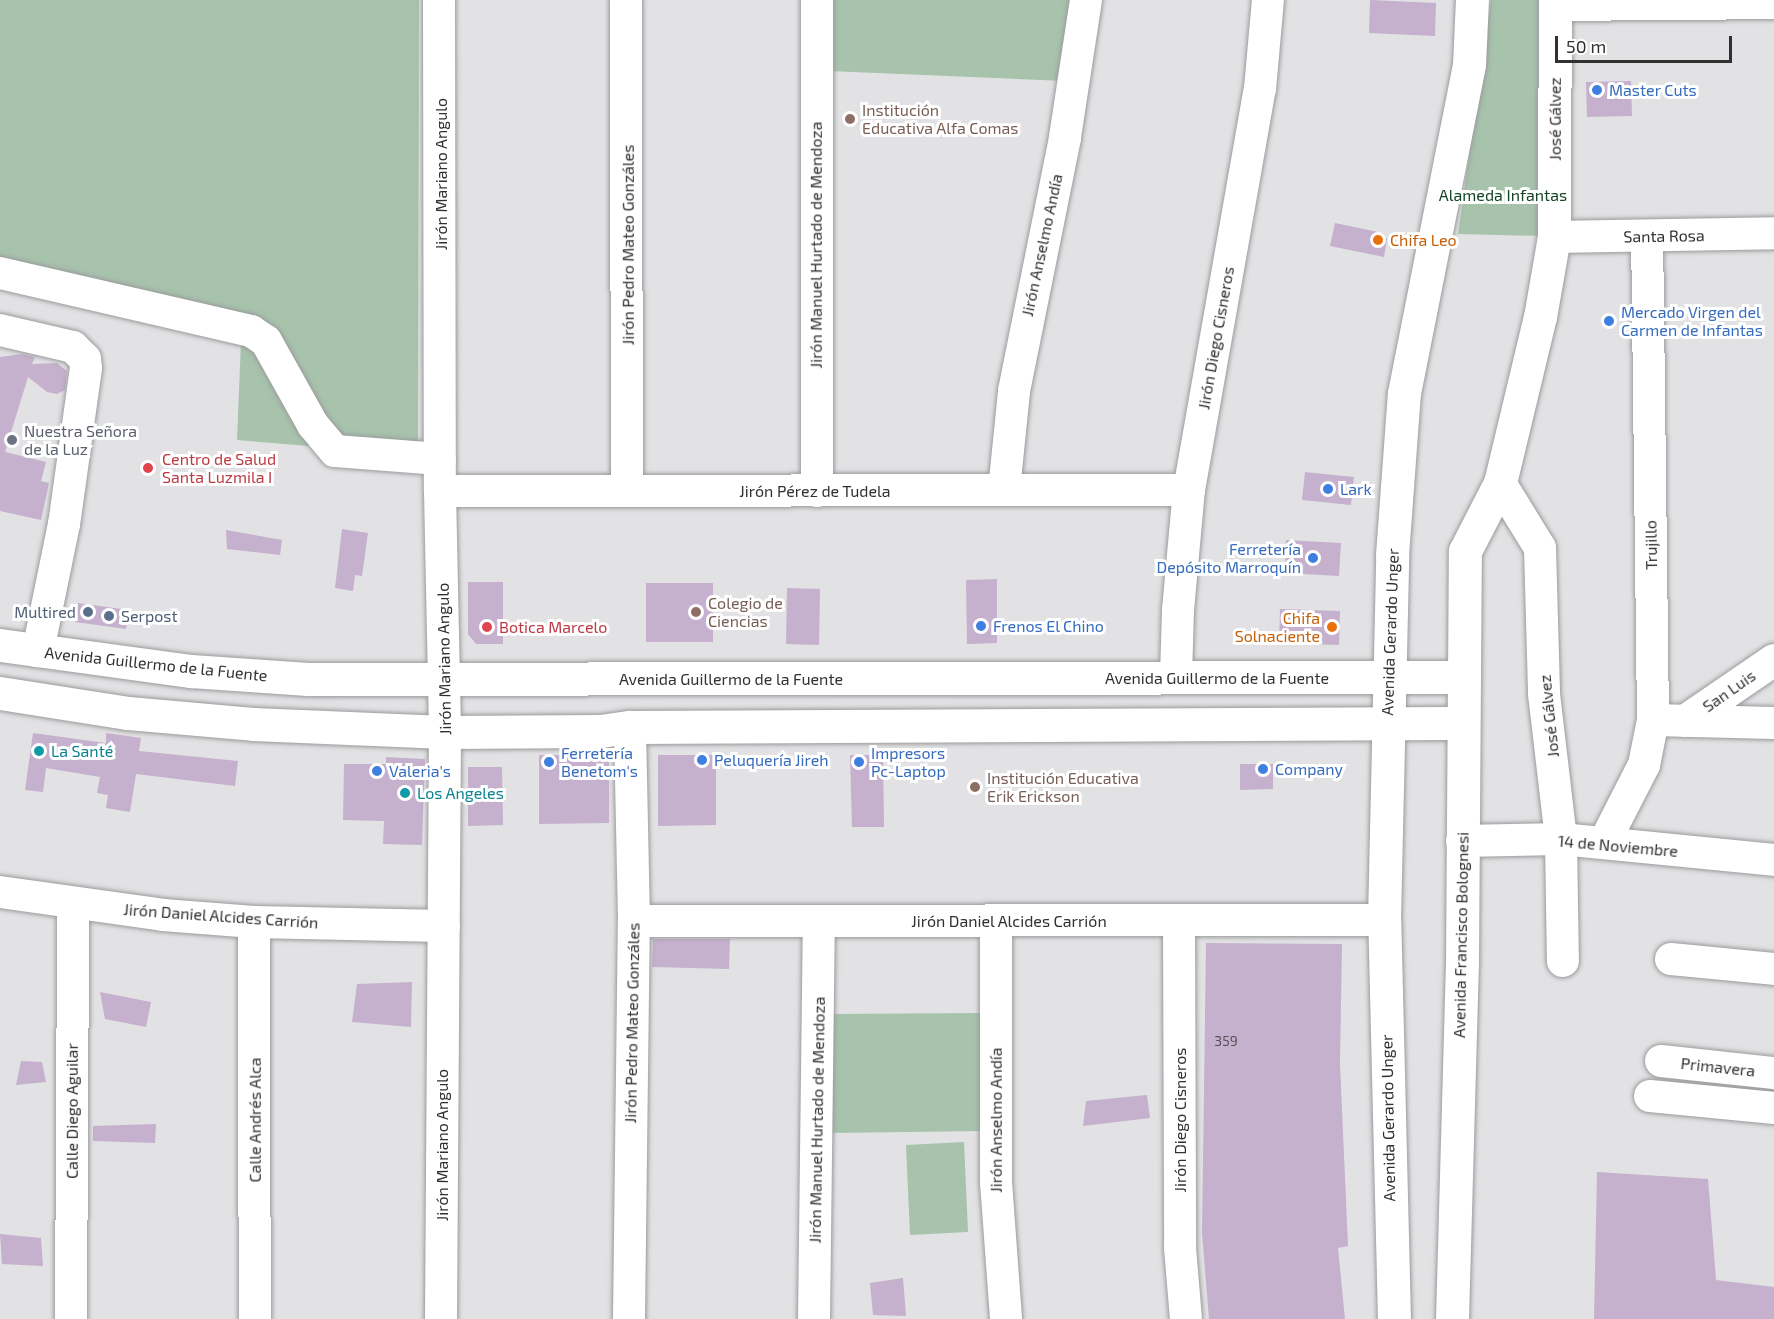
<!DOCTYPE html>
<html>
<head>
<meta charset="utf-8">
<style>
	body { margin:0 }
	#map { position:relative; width:1774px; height:1319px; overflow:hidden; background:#e2e2e4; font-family:"Exo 2",sans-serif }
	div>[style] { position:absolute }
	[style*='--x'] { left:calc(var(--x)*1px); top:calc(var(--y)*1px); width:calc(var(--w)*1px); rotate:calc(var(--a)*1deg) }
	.green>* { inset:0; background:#a7c3ac }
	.building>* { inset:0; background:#c5b0cd }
	.roads { filter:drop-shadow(0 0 2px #9b9b9d) drop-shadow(0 0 2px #9b9b9d) }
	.minor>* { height:32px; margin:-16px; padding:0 16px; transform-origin:16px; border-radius:16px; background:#fff }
	.major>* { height:33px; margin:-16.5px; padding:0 16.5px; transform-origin:16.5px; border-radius:16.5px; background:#fff }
	.dots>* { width:16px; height:16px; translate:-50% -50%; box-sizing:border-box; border:3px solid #fff; border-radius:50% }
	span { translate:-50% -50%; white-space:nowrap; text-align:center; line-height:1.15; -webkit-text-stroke:6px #fff; paint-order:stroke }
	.number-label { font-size:14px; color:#555158 }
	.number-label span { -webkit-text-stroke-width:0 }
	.shop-label { font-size:16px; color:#366cbe }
	.left { translate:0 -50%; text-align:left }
	.right { translate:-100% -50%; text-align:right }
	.education-label { font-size:16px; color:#785e54 }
	.street-label { font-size:16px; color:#303131 }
	.park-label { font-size:16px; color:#154423 }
	.food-label { font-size:16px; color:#c56008 }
	.worship-label { font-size:16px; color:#5b616d }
	.health-label { font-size:16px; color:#be3a42 }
	.service-label { font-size:16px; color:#4e5e75 }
	.culture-label { font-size:16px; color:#0d838f }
	.scale { position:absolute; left:1555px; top:36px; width:177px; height:27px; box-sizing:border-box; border:3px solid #303131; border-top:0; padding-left:8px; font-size:18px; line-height:21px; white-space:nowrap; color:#303131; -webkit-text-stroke:4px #fff; paint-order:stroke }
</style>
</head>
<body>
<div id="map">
	<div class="green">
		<div style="clip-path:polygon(0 0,419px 0,418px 455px,237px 440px,242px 317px,0 270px)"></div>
		<div style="clip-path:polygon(829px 0,1078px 0,1065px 81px,829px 71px)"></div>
		<div style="clip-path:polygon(1491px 0,1546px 0,1541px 236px,1458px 234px)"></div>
		<div style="clip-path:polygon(983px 1013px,984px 1131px,830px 1133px,829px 1014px)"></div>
		<div style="clip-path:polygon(964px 1142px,968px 1232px,910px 1235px,906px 1145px)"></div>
	</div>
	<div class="building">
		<div style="clip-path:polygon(1370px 0,1436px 3px,1435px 36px,1369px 33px)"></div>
		<div style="clip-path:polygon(1631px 81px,1632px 116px,1587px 117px,1586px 82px)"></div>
		<div style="clip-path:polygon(1335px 223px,1378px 232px,1387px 239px,1384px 257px,1330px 246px)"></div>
		<div style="clip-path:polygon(22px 354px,35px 357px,32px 364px,57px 363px,67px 371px,65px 390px,57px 394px,47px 392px,28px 377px,5px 452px,46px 462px,41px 481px,49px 483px,41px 520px,0 511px,0 357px)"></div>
		<div style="clip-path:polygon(1305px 472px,1354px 477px,1351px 505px,1302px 500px)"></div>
		<div style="clip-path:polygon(342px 529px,368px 533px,362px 576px,355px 575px,353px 591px,335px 588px)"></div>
		<div style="clip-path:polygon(226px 530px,282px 540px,280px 555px,227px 549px)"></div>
		<div style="clip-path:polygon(1286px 540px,1341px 543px,1339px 576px,1285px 573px)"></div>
		<div style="clip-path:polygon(997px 579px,997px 643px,967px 644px,966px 580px)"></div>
		<div style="clip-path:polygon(468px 582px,503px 582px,503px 644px,476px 644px,468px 634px)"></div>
		<div style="clip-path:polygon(646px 583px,713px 583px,713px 642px,646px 642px)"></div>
		<div style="clip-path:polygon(787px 588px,820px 589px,819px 645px,786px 644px)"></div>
		<div style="clip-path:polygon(78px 603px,129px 610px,126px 629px,75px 622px)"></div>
		<div style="clip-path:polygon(1280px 609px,1340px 611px,1339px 645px,1279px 643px)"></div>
		<div style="clip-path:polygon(33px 733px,106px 743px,106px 733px,141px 738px,139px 751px,238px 761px,235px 786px,136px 774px,130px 812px,106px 808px,108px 795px,97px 793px,100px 777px,46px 768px,43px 792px,25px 790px)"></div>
		<div style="clip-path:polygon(539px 755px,609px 755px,609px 823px,539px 824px)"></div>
		<div style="clip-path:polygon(658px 755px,716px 755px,716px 825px,658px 826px)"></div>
		<div style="clip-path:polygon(850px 755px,883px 755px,884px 827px,852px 827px)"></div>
		<div style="clip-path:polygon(386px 757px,425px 759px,422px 845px,383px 844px,384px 821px,343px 820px,344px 764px,386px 764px)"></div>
		<div style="clip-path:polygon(1240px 764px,1273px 764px,1273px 789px,1240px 790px)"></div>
		<div style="clip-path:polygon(468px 767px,502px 767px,503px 825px,468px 826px)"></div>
		<div style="clip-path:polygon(653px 939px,730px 939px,729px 969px,652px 967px)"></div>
		<div style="clip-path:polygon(1206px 943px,1342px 944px,1340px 1064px,1348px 1246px,1338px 1248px,1345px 1319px,1209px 1319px,1202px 1233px)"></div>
		<div style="clip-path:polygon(412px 982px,411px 1027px,352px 1022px,357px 984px)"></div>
		<div style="clip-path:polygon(100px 992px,151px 1002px,146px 1027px,105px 1019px)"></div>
		<div style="clip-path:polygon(21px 1061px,42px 1062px,46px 1082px,16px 1085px)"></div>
		<div style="clip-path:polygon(1147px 1095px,1150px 1118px,1083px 1126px,1086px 1101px)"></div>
		<div style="clip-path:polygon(156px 1124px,155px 1143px,93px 1141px,93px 1126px)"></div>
		<div style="clip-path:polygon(1597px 1172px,1708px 1179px,1716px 1280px,1774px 1287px,1774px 1319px,1594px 1319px)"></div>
		<div style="clip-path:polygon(0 1234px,41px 1238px,43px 1266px,2px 1264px)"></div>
		<div style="clip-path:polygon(903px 1278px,906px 1316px,873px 1315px,870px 1283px)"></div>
	</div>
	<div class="roads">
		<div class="minor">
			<div style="--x:439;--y:0;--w:491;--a:89.9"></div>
			<div style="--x:440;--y:491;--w:241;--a:88.8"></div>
			<div style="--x:445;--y:732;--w:587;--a:90.39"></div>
			<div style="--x:626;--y:0;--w:491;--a:89.9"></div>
			<div style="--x:817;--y:0;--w:491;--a:90"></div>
			<div style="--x:1555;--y:5;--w:219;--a:-0.5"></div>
			<div style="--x:1554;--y:237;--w:220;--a:-1"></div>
			<div style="--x:0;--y:273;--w:258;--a:13"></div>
			<div style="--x:251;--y:331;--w:18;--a:34"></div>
			<div style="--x:266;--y:341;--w:96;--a:60.8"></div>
			<div style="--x:313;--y:425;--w:34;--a:50"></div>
			<div style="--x:335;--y:451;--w:105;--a:4.4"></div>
			<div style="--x:0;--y:330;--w:75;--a:13.1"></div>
			<div style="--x:73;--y:347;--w:17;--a:45"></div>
			<div style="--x:85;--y:359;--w:9;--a:84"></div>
			<div style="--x:86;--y:368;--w:158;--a:98"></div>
			<div style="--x:64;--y:524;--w:130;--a:101.6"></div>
			<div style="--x:1500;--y:483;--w:76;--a:58.4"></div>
			<div style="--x:1540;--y:548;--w:146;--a:88.4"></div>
			<div style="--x:1544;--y:694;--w:146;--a:83.3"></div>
			<div style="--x:1561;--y:839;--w:122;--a:89.1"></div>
			<div style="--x:1004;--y:490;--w:100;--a:-84.2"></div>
			<div style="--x:1014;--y:391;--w:259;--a:-78.6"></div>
			<div style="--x:1065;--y:137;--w:139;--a:-81.3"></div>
			<div style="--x:440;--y:491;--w:749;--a:-0.08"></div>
			<div style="--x:1176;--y:677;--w:67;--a:-88.3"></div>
			<div style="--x:1178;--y:610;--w:121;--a:-84.8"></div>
			<div style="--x:1189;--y:490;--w:407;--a:-80"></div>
			<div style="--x:1260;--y:89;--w:89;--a:-84.9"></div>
			<div style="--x:1653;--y:720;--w:121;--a:1.4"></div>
			<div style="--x:1685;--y:721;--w:108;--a:-34.4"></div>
			<div style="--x:1462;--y:841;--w:99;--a:-1.2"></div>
			<div style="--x:1561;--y:839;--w:214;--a:5.6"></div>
			<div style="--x:1604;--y:843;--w:88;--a:-62.9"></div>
			<div style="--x:1644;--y:765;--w:46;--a:-78.7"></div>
			<div style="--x:1653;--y:720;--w:484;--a:-90.7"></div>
			<div style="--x:0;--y:892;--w:165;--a:8"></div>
			<div style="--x:163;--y:915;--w:91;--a:4.4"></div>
			<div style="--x:254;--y:922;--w:190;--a:1.2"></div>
			<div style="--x:634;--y:921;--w:750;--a:-0.08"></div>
			<div style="--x:996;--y:921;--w:261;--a:90"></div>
			<div style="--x:996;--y:1182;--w:137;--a:85.8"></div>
			<div style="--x:1179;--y:921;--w:327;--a:89.8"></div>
			<div style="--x:1180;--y:1248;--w:71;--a:85.2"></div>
			<div style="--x:254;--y:922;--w:397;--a:89.9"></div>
			<div style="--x:1671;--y:959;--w:103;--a:5.5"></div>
			<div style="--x:1661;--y:1061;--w:114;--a:6.1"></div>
			<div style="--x:1650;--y:1096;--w:125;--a:5.5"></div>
			<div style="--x:71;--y:1319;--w:416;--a:-89.7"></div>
			<div style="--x:629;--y:1319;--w:398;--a:-89.3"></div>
			<div style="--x:634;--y:921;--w:194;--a:-91.2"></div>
			<div style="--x:814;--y:1319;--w:398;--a:-89.3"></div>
		</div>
		<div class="major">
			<div style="--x:0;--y:645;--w:193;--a:7.8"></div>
			<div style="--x:191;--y:671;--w:117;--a:3.9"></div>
			<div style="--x:308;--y:679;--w:1156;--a:-0.1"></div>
			<div style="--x:0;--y:693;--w:130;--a:8.9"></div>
			<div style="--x:128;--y:713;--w:125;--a:5"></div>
			<div style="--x:253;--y:724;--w:192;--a:2.4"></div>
			<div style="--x:445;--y:732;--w:155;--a:-0.4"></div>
			<div style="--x:600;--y:731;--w:30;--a:-8"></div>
			<div style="--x:630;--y:727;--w:833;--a:-0.28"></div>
			<div style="--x:1394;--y:1319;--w:399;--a:-91.4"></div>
			<div style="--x:1384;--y:920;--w:365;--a:-88.7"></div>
			<div style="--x:1392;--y:555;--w:162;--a:-85.8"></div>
			<div style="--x:1404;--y:393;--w:334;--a:-78.8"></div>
			<div style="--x:1469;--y:65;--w:65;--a:-87.4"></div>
			<div style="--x:1452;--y:1319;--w:356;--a:-88.4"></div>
			<div style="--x:1462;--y:963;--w:412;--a:-89.6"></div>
			<div style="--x:1465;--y:551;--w:76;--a:-62.8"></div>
			<div style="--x:1500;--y:483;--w:171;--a:-76.5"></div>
			<div style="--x:1540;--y:317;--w:81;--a:-80.1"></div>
			<div style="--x:1554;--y:237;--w:237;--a:-89.8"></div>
		</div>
	</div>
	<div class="dots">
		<div style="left:1597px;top:90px;background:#3f7fe0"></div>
		<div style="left:850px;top:119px;background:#8d6e63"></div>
		<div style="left:1378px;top:240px;background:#e8710a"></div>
		<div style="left:1609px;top:321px;background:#3f7fe0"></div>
		<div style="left:12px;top:440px;background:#6b7280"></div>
		<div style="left:148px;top:468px;background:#e0444e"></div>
		<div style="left:1328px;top:489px;background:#3f7fe0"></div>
		<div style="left:1313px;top:558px;background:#3f7fe0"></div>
		<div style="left:88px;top:612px;background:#5c6f8a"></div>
		<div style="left:696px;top:612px;background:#8d6e63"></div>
		<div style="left:109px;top:616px;background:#5c6f8a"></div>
		<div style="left:981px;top:626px;background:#3f7fe0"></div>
		<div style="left:487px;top:627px;background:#e0444e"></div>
		<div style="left:1332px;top:627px;background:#e8710a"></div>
		<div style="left:39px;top:751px;background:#0f9aa8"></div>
		<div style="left:702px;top:760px;background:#3f7fe0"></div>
		<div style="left:549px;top:762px;background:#3f7fe0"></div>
		<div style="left:859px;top:762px;background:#3f7fe0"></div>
		<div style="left:1263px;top:769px;background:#3f7fe0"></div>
		<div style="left:377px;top:771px;background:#3f7fe0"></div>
		<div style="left:975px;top:787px;background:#8d6e63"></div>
		<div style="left:405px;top:793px;background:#0f9aa8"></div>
	</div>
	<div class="number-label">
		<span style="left:1226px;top:1041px">359</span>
	</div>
	<div class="shop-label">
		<span class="left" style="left:1609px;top:90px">Master Cuts</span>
		<span class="left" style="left:1621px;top:321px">Mercado Virgen del<br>Carmen de Infantas</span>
		<span class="left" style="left:1340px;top:489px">Lark</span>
		<span class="right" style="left:1301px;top:558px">Ferretería<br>Depósito Marroquín</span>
		<span class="left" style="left:993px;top:626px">Frenos El Chino</span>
		<span class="left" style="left:561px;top:762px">Ferretería<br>Benetom's</span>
		<span class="left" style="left:871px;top:762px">Impresors<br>Pc-Laptop</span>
		<span class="left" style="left:714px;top:760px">Peluquería Jireh</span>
		<span class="left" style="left:1275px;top:769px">Company</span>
		<span class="left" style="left:389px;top:771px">Valeria's</span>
	</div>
	<div class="education-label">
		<span class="left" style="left:862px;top:119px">Institución<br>Educativa Alfa Comas</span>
		<span class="left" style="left:708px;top:612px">Colegio de<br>Ciencias</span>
		<span class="left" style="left:987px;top:787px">Institución Educativa<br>Erik Erickson</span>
	</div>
	<div class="street-label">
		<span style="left:1555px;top:119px;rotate:-90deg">José Gálvez</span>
		<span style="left:441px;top:174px;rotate:-90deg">Jirón Mariano Angulo</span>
		<span style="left:1664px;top:236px;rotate:-1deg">Santa Rosa</span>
		<span style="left:628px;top:245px;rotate:-90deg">Jirón Pedro Mateo Gonzáles</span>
		<span style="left:816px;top:245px;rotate:-90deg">Jirón Manuel Hurtado de Mendoza</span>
		<span style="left:1042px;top:245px;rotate:-78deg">Jirón Anselmo Andía</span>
		<span style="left:1216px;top:338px;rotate:-80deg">Jirón Diego Cisneros</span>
		<span style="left:815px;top:491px">Jirón Pérez de Tudela</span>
		<span style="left:1651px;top:545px;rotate:-91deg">Trujillo</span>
		<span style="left:1390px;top:632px;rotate:-88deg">Avenida Gerardo Unger</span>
		<span style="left:444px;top:659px;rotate:-91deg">Jirón Mariano Angulo</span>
		<span style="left:156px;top:664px;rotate:6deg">Avenida Guillermo de la Fuente</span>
		<span style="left:1217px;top:678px">Avenida Guillermo de la Fuente</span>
		<span style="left:731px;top:679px">Avenida Guillermo de la Fuente</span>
		<span style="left:1729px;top:691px;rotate:-35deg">San Luis</span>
		<span style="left:1549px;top:716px;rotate:-96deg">José Gálvez</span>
		<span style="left:1618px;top:846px;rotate:5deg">14 de Noviembre</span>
		<span style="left:221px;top:916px;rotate:4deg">Jirón Daniel Alcides Carrión</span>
		<span style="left:1009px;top:921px">Jirón Daniel Alcides Carrión</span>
		<span style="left:1461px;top:935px;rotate:-89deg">Avenida Francisco Bolognesi</span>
		<span style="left:632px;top:1023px;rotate:-89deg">Jirón Pedro Mateo Gonzáles</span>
		<span style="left:1718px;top:1067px;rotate:6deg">Primavera</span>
		<span style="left:72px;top:1111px;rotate:-90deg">Calle Diego Aguilar</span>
		<span style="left:1388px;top:1118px;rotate:-91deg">Avenida Gerardo Unger</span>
		<span style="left:255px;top:1120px;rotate:-90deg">Calle Andrés Alca</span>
		<span style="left:817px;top:1120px;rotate:-89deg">Jirón Manuel Hurtado de Mendoza</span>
		<span style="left:996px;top:1120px;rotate:-90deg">Jirón Anselmo Andía</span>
		<span style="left:1180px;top:1120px;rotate:-90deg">Jirón Diego Cisneros</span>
		<span style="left:442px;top:1145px;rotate:-90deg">Jirón Mariano Angulo</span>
	</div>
	<div class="park-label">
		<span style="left:1503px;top:195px">Alameda Infantas</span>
	</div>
	<div class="food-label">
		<span class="left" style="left:1390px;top:240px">Chifa Leo</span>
		<span class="right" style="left:1320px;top:627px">Chifa<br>Solnaciente</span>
	</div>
	<div class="worship-label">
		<span class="left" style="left:24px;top:440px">Nuestra Señora<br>de la Luz</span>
	</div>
	<div class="health-label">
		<span class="left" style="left:162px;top:468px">Centro de Salud<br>Santa Luzmila I</span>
		<span class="left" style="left:499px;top:627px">Botica Marcelo</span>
	</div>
	<div class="service-label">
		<span class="right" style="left:76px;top:612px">Multired</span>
		<span class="left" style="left:121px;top:616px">Serpost</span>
	</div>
	<div class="culture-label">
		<span class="left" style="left:51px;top:751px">La Santé</span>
		<span class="left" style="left:417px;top:793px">Los Angeles</span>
	</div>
	<div class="scale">50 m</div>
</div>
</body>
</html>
